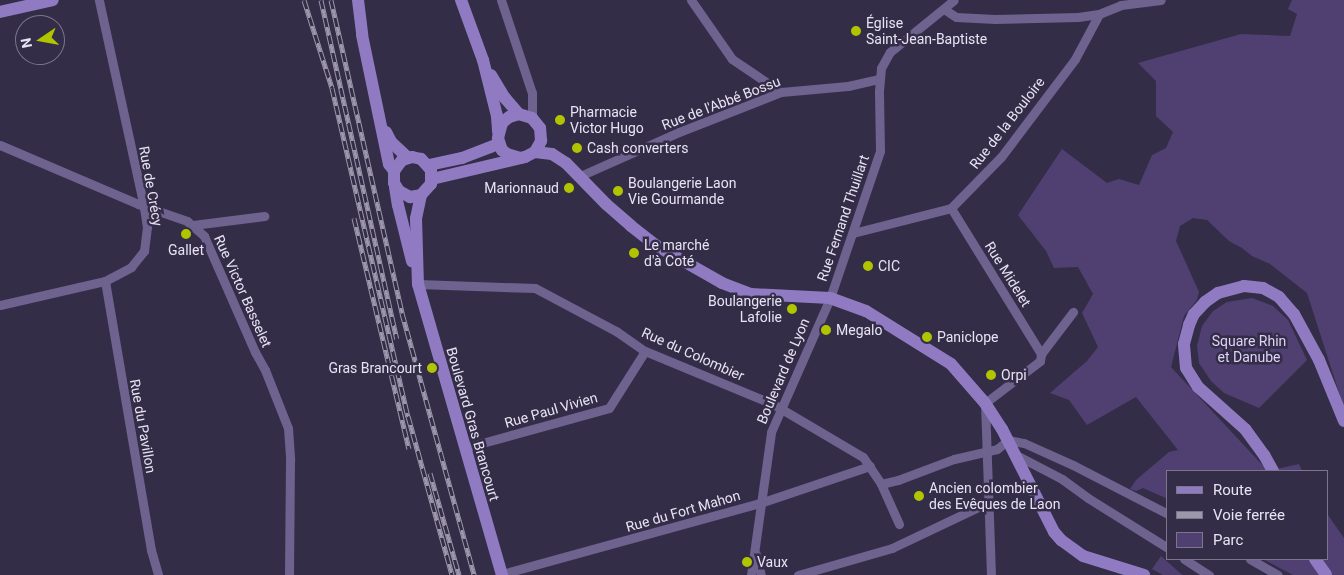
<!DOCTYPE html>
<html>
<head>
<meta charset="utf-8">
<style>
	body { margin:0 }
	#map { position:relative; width:1344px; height:575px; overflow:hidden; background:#342d47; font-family:Roboto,sans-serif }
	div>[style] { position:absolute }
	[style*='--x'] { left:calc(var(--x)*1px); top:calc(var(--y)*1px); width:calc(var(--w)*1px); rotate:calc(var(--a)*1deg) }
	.green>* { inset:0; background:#4f4071 }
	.minor>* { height:9px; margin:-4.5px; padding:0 4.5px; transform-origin:4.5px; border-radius:4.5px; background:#6e628f }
	.secondary>* { height:12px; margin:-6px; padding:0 6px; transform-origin:6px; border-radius:6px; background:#907bc3 }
	.rail>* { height:5px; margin-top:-2.5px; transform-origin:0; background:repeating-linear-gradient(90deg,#342d47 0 9px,#9d97ac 0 18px); box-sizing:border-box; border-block:1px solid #9d97ac }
	.dots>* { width:14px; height:14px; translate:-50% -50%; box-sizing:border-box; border:2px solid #342d47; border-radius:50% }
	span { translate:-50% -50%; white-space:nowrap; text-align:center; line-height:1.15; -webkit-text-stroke:5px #342d47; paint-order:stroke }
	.poi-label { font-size:14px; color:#e8e3f4 }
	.left { translate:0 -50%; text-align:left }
	.right { translate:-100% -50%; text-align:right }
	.street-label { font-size:14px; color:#e8e3f4 }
	.park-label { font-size:14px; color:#ded4f9 }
	.legend { position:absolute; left:1166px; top:470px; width:162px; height:90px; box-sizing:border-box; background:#342d47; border:1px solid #7c768c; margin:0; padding:6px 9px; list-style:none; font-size:15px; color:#e8e3f4 }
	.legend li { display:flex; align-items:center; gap:10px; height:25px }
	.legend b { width:25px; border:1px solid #7c768c }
	.north { position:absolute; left:15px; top:15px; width:50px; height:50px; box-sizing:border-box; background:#342d47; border:1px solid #7c768c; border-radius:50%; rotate:258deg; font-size:14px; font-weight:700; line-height:20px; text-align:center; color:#e8e3f4 }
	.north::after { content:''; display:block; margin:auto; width:18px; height:22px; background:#b0c500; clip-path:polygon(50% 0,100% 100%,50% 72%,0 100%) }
</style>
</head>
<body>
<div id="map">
	<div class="green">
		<div style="clip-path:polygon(1292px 0,1344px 0,1344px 408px,1307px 293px,1270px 264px,1252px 256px,1242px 248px,1229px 241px,1207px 220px,1193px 218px,1180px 226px,1176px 241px,1199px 292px,1197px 300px,1184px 316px,1171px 367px,1268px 471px,1299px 464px,1302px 471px,1168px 471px,1168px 499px,1143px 488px,1136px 491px,1130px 489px,1136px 480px,1169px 452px,1178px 450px,1136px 397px,1087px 425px,1069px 400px,1050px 393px,1087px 361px,1098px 347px,1082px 313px,1093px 294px,1078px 267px,1054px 268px,1046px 251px,1018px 215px,1062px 149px,1107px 183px,1119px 179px,1139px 185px,1152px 155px,1166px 148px,1173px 132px,1156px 116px,1156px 81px,1138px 63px,1241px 34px,1290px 36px,1297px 14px,1288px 9px)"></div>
		<div style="clip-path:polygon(1252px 298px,1273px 306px,1288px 320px,1307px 360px,1259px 408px,1224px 393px,1211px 381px,1199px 363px,1197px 346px,1202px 326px,1213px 311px,1227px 302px)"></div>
		<div style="clip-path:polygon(1328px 515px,1344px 538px,1344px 575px,1293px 575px,1263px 559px,1328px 559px)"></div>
		<div style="clip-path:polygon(1161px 556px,1180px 573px,1183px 575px,1163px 575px,1152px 569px)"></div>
	</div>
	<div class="minor">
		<div style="--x:501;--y:0;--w:98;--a:71.6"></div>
		<div style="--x:532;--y:93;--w:25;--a:90"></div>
		<div style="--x:691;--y:0;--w:72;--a:55.2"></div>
		<div style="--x:732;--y:59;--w:59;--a:34"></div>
		<div style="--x:944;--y:9;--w:14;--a:34"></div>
		<div style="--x:956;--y:17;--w:39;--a:3"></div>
		<div style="--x:995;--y:19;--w:83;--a:-1.4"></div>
		<div style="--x:1078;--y:17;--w:21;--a:-8"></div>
		<div style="--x:1099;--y:14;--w:24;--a:-22"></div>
		<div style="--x:1121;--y:5;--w:40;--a:-7.1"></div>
		<div style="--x:0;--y:145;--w:150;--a:23.1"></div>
		<div style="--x:138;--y:204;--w:52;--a:19.1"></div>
		<div style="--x:187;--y:221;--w:23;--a:41"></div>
		<div style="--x:204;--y:236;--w:127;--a:66.3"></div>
		<div style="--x:255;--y:352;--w:21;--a:61"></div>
		<div style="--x:265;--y:370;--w:62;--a:68.4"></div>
		<div style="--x:288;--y:428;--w:32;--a:86"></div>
		<div style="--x:290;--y:460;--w:115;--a:90.5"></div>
		<div style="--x:580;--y:176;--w:108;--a:-24"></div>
		<div style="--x:679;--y:132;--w:110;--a:-21.4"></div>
		<div style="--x:781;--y:92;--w:67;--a:-5.1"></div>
		<div style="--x:848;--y:86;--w:32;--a:-13"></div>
		<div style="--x:951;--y:208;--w:172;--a:58.3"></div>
		<div style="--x:193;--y:225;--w:72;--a:-7.2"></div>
		<div style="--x:853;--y:233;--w:101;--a:-14.3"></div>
		<div style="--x:951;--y:208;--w:71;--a:-45.6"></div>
		<div style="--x:1001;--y:157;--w:123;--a:-52.9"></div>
		<div style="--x:1075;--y:59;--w:51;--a:-61.9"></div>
		<div style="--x:105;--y:281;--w:273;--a:80.3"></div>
		<div style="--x:151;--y:550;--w:26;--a:74"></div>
		<div style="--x:418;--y:284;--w:117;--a:2"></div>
		<div style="--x:535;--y:288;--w:92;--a:28"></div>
		<div style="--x:616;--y:331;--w:35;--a:35"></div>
		<div style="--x:645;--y:351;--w:139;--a:22.5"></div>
		<div style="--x:773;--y:404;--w:104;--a:30.5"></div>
		<div style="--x:863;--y:457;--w:32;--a:56"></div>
		<div style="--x:881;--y:484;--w:44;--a:65.8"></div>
		<div style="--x:0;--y:305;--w:108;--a:-12.9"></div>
		<div style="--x:105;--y:281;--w:30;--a:-28"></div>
		<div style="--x:131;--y:267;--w:21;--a:-51"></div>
		<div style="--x:144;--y:251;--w:24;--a:-83"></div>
		<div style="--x:147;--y:227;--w:20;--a:-99"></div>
		<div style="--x:144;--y:207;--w:212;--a:-102.3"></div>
		<div style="--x:1041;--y:354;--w:53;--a:-52.7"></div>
		<div style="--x:464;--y:448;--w:150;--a:-15.4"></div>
		<div style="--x:609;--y:408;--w:67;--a:-57.7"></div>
		<div style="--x:1016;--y:455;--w:52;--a:27.6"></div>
		<div style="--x:1062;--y:479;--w:32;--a:36"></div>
		<div style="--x:1088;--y:498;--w:94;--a:32"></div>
		<div style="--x:881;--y:484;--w:17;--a:-13"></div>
		<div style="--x:898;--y:480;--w:60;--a:-20.6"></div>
		<div style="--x:954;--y:459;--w:44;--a:-13.1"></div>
		<div style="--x:997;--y:449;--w:14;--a:-39"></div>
		<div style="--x:1008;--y:440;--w:16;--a:11"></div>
		<div style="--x:1024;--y:443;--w:54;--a:24.2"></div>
		<div style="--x:1073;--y:465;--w:107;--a:27.3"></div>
		<div style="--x:756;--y:554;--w:22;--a:77"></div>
		<div style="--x:1184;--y:559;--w:30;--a:33"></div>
		<div style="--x:1250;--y:559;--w:32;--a:30"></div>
		<div style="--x:502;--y:574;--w:268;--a:-15.4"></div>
		<div style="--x:760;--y:503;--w:116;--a:-18.6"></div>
		<div style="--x:751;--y:575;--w:144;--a:-82"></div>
		<div style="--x:771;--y:432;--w:146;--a:-66.2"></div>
		<div style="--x:830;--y:298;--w:155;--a:-71.2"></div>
		<div style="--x:880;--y:151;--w:60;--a:-91"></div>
		<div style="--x:879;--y:91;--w:23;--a:-85"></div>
		<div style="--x:881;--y:68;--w:18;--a:-61"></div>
		<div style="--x:890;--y:52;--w:82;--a:-39.1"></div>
		<div style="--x:798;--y:575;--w:98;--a:-16"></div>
		<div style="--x:892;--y:548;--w:107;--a:-25.4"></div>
		<div style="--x:991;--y:575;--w:172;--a:-92"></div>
		<div style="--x:985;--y:403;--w:69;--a:-37.4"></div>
		<div style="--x:1040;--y:361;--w:7;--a:-82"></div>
	</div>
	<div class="secondary">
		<div style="--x:358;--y:0;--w:35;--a:83"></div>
		<div style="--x:362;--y:35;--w:132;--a:78.2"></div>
		<div style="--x:389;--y:164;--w:9;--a:54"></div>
		<div style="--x:394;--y:171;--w:12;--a:90"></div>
		<div style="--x:394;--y:183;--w:9;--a:58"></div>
		<div style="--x:399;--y:191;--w:13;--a:29"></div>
		<div style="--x:410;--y:197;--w:11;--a:-10"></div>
		<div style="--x:421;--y:195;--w:15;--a:-48"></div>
		<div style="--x:431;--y:184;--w:14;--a:-90"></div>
		<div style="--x:431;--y:170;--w:15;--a:-132"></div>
		<div style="--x:421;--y:159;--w:9;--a:-167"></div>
		<div style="--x:412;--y:157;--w:10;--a:163"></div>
		<div style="--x:402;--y:160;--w:14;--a:126"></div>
		<div style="--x:461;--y:0;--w:64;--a:69.9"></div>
		<div style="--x:483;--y:60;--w:58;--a:76"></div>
		<div style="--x:497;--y:116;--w:16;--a:86"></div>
		<div style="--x:0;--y:12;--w:54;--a:-12.8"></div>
		<div style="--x:491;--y:75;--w:27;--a:59"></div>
		<div style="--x:505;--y:98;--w:21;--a:49"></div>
		<div style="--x:386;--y:132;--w:11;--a:63"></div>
		<div style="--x:391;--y:142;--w:23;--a:43"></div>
		<div style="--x:535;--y:152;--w:17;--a:7"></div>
		<div style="--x:552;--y:154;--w:17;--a:33"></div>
		<div style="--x:566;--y:163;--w:57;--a:45.7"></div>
		<div style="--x:606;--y:204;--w:33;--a:41"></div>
		<div style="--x:631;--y:226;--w:33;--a:38"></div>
		<div style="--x:657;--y:246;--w:75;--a:29.6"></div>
		<div style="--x:722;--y:283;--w:31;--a:21"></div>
		<div style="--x:751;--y:294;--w:79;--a:2.9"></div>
		<div style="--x:830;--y:298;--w:38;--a:20"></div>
		<div style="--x:866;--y:311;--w:100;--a:31.9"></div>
		<div style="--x:951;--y:364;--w:52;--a:48.9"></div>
		<div style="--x:985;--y:403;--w:31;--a:57"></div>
		<div style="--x:1002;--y:429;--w:115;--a:63.2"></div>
		<div style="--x:1054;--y:532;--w:11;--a:49"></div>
		<div style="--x:1061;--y:540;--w:27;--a:36"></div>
		<div style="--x:1083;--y:556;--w:64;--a:17.3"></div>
		<div style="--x:429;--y:165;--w:34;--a:-12"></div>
		<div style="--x:462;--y:158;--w:40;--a:-21"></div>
		<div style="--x:432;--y:179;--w:96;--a:-13.3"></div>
		<div style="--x:525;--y:157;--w:11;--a:-27"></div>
		<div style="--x:535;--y:152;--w:13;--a:-61"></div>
		<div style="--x:541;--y:141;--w:13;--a:-94"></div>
		<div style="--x:540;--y:128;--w:13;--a:-129"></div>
		<div style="--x:532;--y:118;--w:14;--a:-163"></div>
		<div style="--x:519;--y:114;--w:10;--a:163"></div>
		<div style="--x:509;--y:117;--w:9;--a:139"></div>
		<div style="--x:502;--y:123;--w:16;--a:105"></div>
		<div style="--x:498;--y:138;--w:13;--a:72"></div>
		<div style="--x:502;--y:150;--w:6;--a:39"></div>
		<div style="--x:507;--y:154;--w:14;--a:17"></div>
		<div style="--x:395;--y:187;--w:18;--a:81"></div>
		<div style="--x:398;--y:205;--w:58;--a:76"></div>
		<div style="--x:421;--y:195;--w:24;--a:102"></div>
		<div style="--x:416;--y:218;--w:66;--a:88.3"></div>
		<div style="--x:418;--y:284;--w:303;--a:73.9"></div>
		<div style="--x:1273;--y:471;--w:18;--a:-119"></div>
		<div style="--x:1264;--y:455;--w:32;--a:-126"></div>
		<div style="--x:1245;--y:429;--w:63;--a:-138.2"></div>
		<div style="--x:1198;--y:387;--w:22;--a:-122"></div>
		<div style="--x:1186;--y:368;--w:24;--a:-95"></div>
		<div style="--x:1184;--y:344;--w:20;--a:-75"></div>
		<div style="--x:1189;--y:325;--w:12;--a:-66"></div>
		<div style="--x:1194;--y:314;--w:16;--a:-47"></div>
		<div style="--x:1205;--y:302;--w:16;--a:-35"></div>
		<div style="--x:1218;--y:293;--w:27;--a:-15"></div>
		<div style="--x:1244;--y:286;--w:19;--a:6"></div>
		<div style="--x:1263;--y:288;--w:18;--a:29"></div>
		<div style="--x:1279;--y:297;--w:23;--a:49"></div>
		<div style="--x:1294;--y:314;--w:52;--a:61.5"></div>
		<div style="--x:1319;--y:360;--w:66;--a:67.7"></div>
		<div style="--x:1315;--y:559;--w:19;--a:55"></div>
	</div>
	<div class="rail">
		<div style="--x:304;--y:0;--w:92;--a:72.3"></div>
		<div style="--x:332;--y:88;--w:337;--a:77"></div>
		<div style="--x:408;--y:416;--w:165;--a:74.5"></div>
		<div style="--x:321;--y:0;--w:347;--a:77.4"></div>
		<div style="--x:331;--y:0;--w:321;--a:77.2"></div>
		<div style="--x:402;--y:313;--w:272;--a:74.6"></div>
		<div style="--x:354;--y:218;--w:237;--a:76.6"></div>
		<div style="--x:430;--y:473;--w:106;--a:74.1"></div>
	</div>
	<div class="dots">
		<div style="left:856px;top:31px;background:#b0c500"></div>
		<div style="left:560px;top:120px;background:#b0c500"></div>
		<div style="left:577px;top:148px;background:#b0c500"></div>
		<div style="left:569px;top:188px;background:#b0c500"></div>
		<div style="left:618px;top:191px;background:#b0c500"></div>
		<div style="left:186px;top:234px;background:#b0c500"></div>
		<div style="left:634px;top:253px;background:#b0c500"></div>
		<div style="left:868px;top:266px;background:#b0c500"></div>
		<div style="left:792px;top:309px;background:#b0c500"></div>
		<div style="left:826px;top:330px;background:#b0c500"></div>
		<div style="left:927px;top:337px;background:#b0c500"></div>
		<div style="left:432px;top:368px;background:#b0c500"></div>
		<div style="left:991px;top:375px;background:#b0c500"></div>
		<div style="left:919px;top:496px;background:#b0c500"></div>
		<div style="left:747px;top:562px;background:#b0c500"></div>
	</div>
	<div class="poi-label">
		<span class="left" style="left:866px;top:31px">Église<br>Saint-Jean-Baptiste</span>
		<span class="left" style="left:570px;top:120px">Pharmacie<br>Victor Hugo</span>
		<span class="left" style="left:587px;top:148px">Cash converters</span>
		<span class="left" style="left:628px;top:191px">Boulangerie Laon<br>Vie Gourmande</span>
		<span class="right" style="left:559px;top:188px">Marionnaud</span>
		<span class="left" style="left:644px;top:253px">Le marché<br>d'à Coté</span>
		<span style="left:186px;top:250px">Gallet</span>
		<span class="left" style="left:878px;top:266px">CIC</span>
		<span class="right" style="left:782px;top:309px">Boulangerie<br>Lafolie</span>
		<span class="left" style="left:836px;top:330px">Megalo</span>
		<span class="left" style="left:937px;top:337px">Paniclope</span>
		<span class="right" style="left:422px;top:368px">Gras Brancourt</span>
		<span class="left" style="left:1001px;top:375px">Orpi</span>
		<span class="left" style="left:929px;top:496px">Ancien colombier<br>des Evêques de Laon</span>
		<span class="left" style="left:757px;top:562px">Vaux</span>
	</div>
	<div class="street-label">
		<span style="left:721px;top:103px;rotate:-21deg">Rue de l'Abbé Bossu</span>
		<span style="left:1007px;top:123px;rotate:-52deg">Rue de la Bouloire</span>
		<span style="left:151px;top:186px;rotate:80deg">Rue de Crécy</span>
		<span style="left:843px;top:218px;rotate:-71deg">Rue Fernand Thuillart</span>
		<span style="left:1008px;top:274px;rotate:58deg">Rue Midelet</span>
		<span style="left:243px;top:291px;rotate:66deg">Rue Victor Basselet</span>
		<span style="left:693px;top:354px;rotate:24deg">Rue du Colombier</span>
		<span style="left:783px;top:371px;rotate:-67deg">Boulevard de Lyon</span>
		<span style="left:551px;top:410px;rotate:-16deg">Rue Paul Vivien</span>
		<span style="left:473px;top:424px;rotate:74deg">Boulevard Gras Brancourt</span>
		<span style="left:143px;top:426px;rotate:80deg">Rue du Pavillon</span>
		<span style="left:683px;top:511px;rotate:-16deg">Rue du Fort Mahon</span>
	</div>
	<div class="park-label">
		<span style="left:1249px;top:349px">Square Rhin<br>et Danube</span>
	</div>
	<ul class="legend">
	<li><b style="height:6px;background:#907bc3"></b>Route</li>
	<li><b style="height:6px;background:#9d97ac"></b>Voie ferrée</li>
	<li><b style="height:14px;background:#4f4071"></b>Parc</li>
	</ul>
	<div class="north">N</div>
</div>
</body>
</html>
